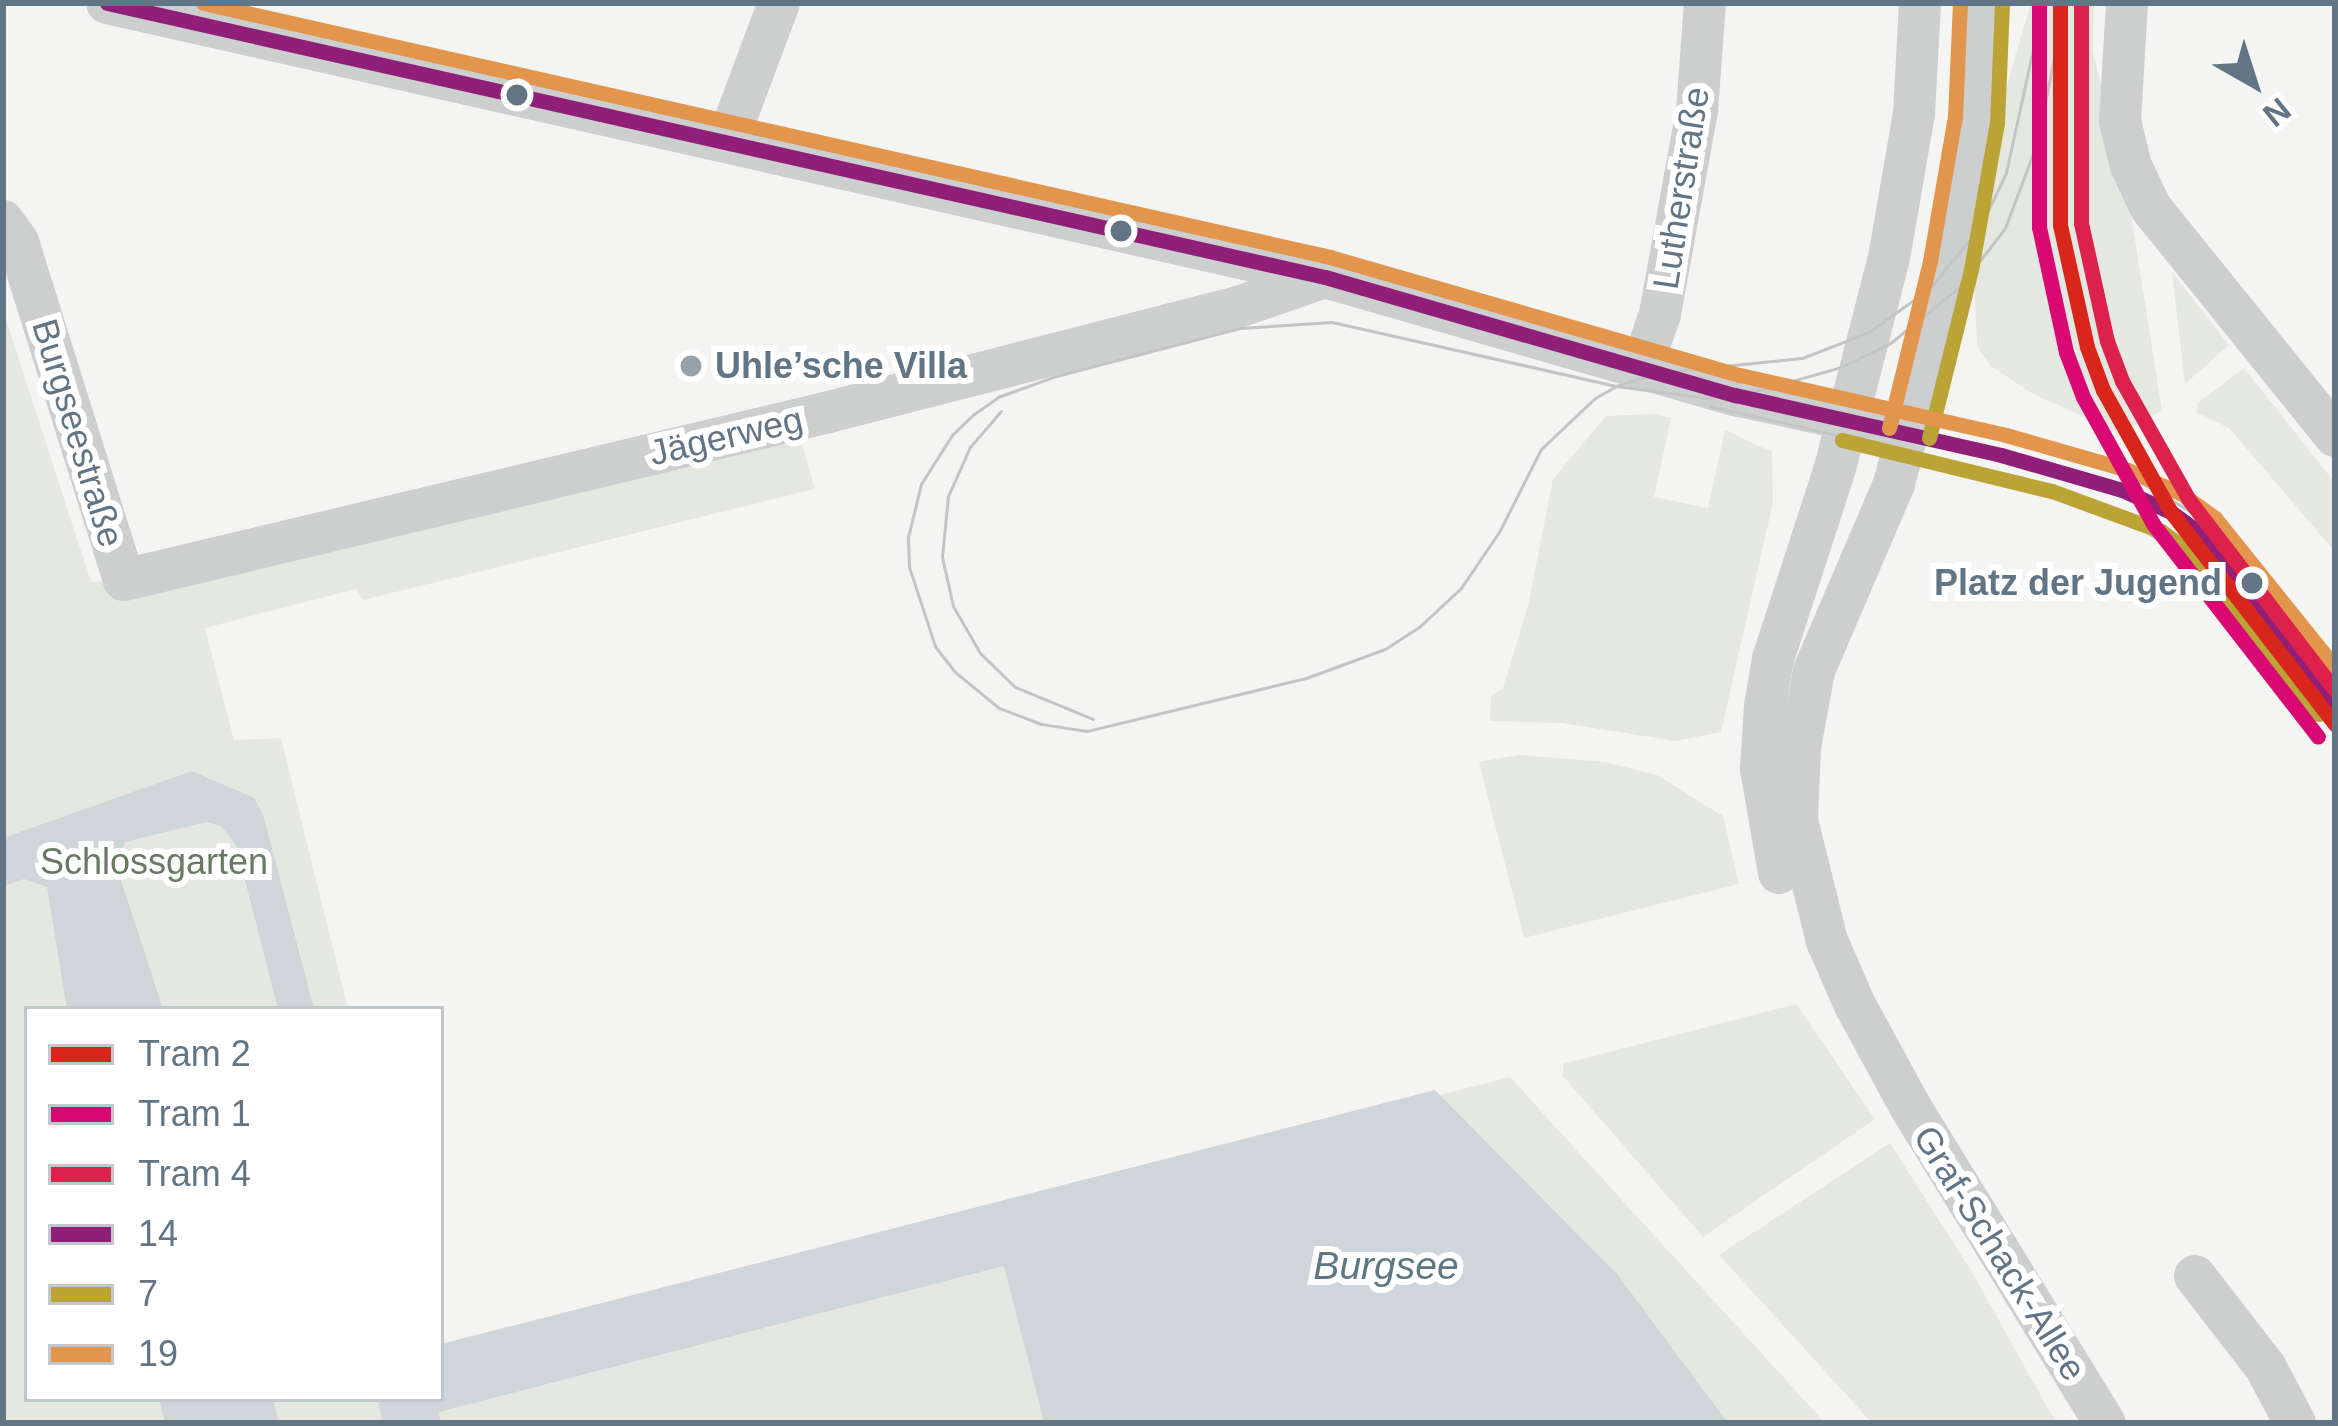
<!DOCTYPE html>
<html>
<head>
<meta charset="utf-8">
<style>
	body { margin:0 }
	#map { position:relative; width:2338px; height:1426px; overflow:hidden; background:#f4f5f2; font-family:Arial,sans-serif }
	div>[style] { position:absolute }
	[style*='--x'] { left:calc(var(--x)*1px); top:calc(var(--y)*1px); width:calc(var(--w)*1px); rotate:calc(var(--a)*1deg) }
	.green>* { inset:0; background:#e4e8e0 }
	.water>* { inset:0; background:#ced6d9 }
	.minor>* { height:42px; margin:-21px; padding:0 21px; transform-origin:21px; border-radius:21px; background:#cdcfcf }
	.tram>* { height:3px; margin:-1.5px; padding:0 1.5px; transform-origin:1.5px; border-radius:1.5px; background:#c3c5c5 }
	.bus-1>* { height:15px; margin:-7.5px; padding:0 7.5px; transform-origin:7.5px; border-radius:7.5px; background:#8f1f78 }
	.bus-2>* { height:15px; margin:-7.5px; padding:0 7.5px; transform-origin:7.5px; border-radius:7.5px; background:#bba335 }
	.bus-3>* { height:15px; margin:-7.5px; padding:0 7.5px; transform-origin:7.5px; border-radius:7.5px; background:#e2954d }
	.tram-1>* { height:15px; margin:-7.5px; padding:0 7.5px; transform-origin:7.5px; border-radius:7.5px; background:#d9261c }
	.tram-2>* { height:15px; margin:-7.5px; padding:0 7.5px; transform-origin:7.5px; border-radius:7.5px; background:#da0873 }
	.tram-3>* { height:15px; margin:-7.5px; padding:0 7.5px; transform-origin:7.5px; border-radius:7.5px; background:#db214c }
	.dots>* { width:33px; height:33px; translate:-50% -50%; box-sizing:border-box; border:6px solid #fff; border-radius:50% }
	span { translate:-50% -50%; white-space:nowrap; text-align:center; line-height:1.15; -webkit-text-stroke:12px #fff; paint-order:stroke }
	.street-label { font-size:36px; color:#627585 }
	.poi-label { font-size:36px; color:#627585; font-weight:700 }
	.left { translate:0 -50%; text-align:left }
	.stop-label { font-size:36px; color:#627585; font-weight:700 }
	.right { translate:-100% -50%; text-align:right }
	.park-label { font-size:36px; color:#667b61 }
	.water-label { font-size:39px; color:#5d7882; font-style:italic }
	.frame { position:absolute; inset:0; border:6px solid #627585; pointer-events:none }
	.legend { position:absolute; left:24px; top:1006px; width:420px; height:396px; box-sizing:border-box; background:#fff; border:3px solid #c0c8ce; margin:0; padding:15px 21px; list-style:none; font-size:36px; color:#627585 }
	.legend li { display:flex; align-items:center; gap:24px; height:60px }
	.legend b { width:60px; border:3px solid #c0c8ce }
	.north { position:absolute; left:2194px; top:24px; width:120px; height:120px; -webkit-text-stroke:9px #fff; paint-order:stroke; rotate:141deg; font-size:33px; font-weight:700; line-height:48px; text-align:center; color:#627585 }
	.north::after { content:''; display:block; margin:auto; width:42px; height:54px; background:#627585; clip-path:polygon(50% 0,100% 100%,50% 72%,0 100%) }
</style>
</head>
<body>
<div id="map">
	<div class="green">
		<div style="clip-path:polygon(2031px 3px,2094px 3px,2093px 51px,2130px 208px,2162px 411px,2118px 433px,2030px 392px,1991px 366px,1977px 347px,1974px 272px,1980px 227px,2005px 92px)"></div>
		<div style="clip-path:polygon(2172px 272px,2229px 345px,2185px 384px)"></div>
		<div style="clip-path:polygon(3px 310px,91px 582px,124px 580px,795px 420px,815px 489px,363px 600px,356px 589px,205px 628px,234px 740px,281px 738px,348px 1009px,27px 1009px,27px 1399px,377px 1399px,383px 1423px,3px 1423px)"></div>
		<div style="clip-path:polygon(2244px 368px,2335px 483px,2335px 552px,2229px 428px,2196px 412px,2198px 403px)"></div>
		<div style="clip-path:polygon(1656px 414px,1671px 418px,1654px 497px,1708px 508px,1725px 430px,1772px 452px,1773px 502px,1721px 732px,1676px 741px,1562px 723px,1490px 721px,1491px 696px,1503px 688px,1528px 606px,1553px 479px,1606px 416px)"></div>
		<div style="clip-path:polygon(1519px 755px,1605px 762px,1657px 775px,1723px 816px,1739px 884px,1524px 938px,1479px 762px)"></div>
		<div style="clip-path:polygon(1796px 1004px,1875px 1119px,1703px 1237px,1563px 1076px,1563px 1064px)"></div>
		<div style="clip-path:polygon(1510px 1077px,1825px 1423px,1728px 1423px,1618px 1275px,1440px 1095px)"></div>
		<div style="clip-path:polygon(1890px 1143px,1972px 1272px,2056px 1423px,1872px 1423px,1719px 1255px)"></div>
		<div style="clip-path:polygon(1004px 1266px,1044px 1423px,441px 1423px,439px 1412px)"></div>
	</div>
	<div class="water">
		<div style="clip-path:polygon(192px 771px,254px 798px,263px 814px,314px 1009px,278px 1009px,236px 845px,221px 826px,206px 822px,125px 842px,116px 865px,163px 1009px,67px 1009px,47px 887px,24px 879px,3px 886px,3px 838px)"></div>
		<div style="clip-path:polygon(1435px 1090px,1618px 1275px,1728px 1423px,1044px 1423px,1004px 1266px,439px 1412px,441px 1423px,383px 1423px,377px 1399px,441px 1399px,441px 1344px)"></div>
		<div style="clip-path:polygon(159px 1399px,273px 1399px,279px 1423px,165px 1423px)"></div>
	</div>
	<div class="minor">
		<div style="--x:107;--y:3;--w:1248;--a:12.68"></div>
		<div style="--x:1325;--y:277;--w:427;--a:16.1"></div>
		<div style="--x:1735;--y:395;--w:178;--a:12.3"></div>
		<div style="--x:1981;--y:3;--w:116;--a:92.5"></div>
		<div style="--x:1976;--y:119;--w:148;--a:99.7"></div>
		<div style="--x:1951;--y:265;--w:226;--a:104.6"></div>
		<div style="--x:1894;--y:484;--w:203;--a:113.2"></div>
		<div style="--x:1814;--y:671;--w:77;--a:100.4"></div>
		<div style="--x:1800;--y:747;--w:73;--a:92.4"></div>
		<div style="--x:1797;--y:820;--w:125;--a:76.1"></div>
		<div style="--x:1827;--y:941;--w:70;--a:66.4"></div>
		<div style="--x:1855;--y:1005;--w:117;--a:61.5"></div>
		<div style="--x:1911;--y:1108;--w:370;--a:58.4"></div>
		<div style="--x:2127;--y:3;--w:118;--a:93.4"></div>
		<div style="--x:2120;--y:121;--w:46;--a:76.3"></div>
		<div style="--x:2131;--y:166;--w:47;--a:64.5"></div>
		<div style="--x:2151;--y:208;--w:293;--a:51.1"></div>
		<div style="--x:727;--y:142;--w:148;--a:-69.5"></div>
		<div style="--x:3;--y:221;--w:26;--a:54"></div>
		<div style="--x:18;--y:242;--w:354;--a:72.6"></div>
		<div style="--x:124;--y:580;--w:721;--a:-13.4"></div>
		<div style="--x:825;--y:413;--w:423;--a:-14.4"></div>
		<div style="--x:1235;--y:308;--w:95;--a:-19"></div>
		<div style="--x:1641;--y:369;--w:58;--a:-70.9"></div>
		<div style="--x:1660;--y:314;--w:206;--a:-79.7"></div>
		<div style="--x:1697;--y:111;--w:108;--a:-85.8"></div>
		<div style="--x:1779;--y:873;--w:106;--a:-99.8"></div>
		<div style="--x:1761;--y:769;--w:63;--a:-86.4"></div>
		<div style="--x:1765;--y:706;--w:48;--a:-80.3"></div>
		<div style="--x:1773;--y:659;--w:201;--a:-72"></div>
		<div style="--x:1835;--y:468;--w:217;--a:-75.6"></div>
		<div style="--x:1889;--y:258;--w:146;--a:-80.2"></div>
		<div style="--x:1914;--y:114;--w:111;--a:-86.9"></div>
		<div style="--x:2195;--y:1276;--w:116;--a:52.3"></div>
		<div style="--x:2266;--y:1368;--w:62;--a:62.2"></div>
	</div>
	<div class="tram">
		<div style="--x:2043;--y:3;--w:174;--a:102.3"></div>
		<div style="--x:2006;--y:173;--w:60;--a:115.7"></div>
		<div style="--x:1980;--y:227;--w:80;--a:129.4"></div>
		<div style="--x:1929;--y:289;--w:74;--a:144.4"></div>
		<div style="--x:1869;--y:332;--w:72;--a:158.8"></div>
		<div style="--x:1802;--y:358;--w:146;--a:174.1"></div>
		<div style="--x:1657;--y:373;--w:43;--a:162.4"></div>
		<div style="--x:1616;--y:386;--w:24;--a:150"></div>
		<div style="--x:1595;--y:398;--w:74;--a:136.6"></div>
		<div style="--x:1541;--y:449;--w:93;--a:116.8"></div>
		<div style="--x:1499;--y:532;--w:68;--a:124.2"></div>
		<div style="--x:1461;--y:588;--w:57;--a:137.1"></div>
		<div style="--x:1419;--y:627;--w:40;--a:147.1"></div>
		<div style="--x:1385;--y:649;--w:84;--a:159.8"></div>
		<div style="--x:1306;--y:678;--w:225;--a:166.4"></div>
		<div style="--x:1087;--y:731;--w:47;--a:-171.3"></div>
		<div style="--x:1041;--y:724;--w:45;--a:-159.1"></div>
		<div style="--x:999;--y:708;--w:57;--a:-140.7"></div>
		<div style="--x:955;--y:672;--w:33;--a:-128"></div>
		<div style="--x:935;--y:646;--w:83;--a:-108.2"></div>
		<div style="--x:909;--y:567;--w:30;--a:-92"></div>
		<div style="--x:908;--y:537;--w:55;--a:-76.2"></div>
		<div style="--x:921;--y:484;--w:58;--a:-57.7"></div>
		<div style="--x:952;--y:435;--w:30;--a:-44"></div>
		<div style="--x:974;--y:414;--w:29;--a:-35"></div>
		<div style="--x:998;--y:397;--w:62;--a:-19.9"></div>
		<div style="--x:1056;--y:376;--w:190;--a:-14.6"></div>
		<div style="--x:1240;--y:328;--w:92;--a:-3.7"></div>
		<div style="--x:1332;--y:322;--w:291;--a:12.7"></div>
		<div style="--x:1616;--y:386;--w:92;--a:7.5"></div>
		<div style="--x:1707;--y:398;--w:41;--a:-7"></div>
		<div style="--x:1748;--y:393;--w:93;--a:-15.5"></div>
		<div style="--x:1838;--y:368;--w:56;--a:-25.2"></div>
		<div style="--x:1889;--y:344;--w:91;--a:-38.8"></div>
		<div style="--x:1960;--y:287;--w:74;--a:-52.7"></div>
		<div style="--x:2005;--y:228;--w:91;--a:-69.4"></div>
		<div style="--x:2037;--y:143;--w:143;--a:-78.7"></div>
		<div style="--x:1779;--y:387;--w:315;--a:13"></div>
		<div style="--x:2086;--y:458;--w:37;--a:20"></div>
		<div style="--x:2121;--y:471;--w:80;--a:30.1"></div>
		<div style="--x:2190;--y:511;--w:95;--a:46.3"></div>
		<div style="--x:1710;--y:406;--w:319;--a:12.9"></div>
		<div style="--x:2021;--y:477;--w:101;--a:19.2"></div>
		<div style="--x:2116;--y:510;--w:108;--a:35.2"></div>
		<div style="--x:2204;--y:572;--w:99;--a:45.8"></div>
		<div style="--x:1001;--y:411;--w:48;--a:130.7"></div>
		<div style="--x:970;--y:447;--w:54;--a:114.2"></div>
		<div style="--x:948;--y:496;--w:61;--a:95.6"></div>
		<div style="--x:942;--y:557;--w:50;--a:77.3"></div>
		<div style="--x:953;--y:606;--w:54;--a:60.1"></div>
		<div style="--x:980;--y:653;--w:49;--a:44.2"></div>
		<div style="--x:1015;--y:687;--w:84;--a:22.3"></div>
	</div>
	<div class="bus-1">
		<div style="--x:107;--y:3;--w:1248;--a:12.68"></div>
		<div style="--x:1325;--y:277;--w:427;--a:16.1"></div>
		<div style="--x:1735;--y:395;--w:273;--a:12.7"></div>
		<div style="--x:2001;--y:455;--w:126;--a:16.1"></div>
		<div style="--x:2122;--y:490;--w:54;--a:24.2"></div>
		<div style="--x:2171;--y:512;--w:37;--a:36"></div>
		<div style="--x:2201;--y:534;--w:214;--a:51.3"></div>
	</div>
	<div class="bus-2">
		<div style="--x:1929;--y:438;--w:173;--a:-76"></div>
		<div style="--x:1971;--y:270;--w:149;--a:-80"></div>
		<div style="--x:1997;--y:123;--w:119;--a:-87.6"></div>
		<div style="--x:1842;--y:440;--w:216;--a:13.7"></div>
		<div style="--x:2052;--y:491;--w:116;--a:20.2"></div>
		<div style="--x:2161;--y:531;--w:31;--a:36"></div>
		<div style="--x:2186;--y:549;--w:212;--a:51.1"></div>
	</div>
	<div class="bus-3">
		<div style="--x:203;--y:3;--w:1155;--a:12.7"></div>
		<div style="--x:1330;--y:257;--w:427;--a:16.1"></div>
		<div style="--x:1740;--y:375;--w:273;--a:12.7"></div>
		<div style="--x:2006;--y:435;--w:127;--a:16"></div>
		<div style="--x:2128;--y:470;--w:59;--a:24"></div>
		<div style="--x:2182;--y:494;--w:41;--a:36"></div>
		<div style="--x:2215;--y:518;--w:191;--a:51.2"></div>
		<div style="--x:1889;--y:428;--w:172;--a:-76.2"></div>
		<div style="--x:1930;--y:261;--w:146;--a:-80.2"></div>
		<div style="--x:1955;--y:117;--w:114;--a:-87.5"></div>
	</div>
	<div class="tram-1">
		<div style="--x:2060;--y:3;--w:222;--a:90"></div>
		<div style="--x:2060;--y:225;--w:125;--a:77.5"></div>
		<div style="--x:2087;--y:347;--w:46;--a:69.6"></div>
		<div style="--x:2103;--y:390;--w:140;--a:60.9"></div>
		<div style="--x:2171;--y:512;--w:268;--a:52.3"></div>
	</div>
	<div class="tram-2">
		<div style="--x:2039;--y:3;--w:224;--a:90"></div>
		<div style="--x:2039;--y:227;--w:128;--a:77.8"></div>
		<div style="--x:2066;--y:352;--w:48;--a:69.3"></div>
		<div style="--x:2083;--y:397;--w:145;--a:61.1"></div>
		<div style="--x:2153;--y:524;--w:269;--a:52.2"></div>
	</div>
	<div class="tram-3">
		<div style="--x:2081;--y:3;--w:220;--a:90"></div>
		<div style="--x:2081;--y:223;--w:121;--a:77.6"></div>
		<div style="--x:2107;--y:341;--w:43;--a:69.4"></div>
		<div style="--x:2122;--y:381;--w:137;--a:60.6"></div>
		<div style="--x:2189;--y:500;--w:240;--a:52.5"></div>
	</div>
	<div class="dots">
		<div style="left:517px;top:95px;background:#627585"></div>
		<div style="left:1121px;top:231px;background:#627585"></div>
		<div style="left:691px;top:366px;background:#95a2ab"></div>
		<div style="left:2252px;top:583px;background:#627585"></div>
	</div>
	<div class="street-label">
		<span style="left:1681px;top:188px;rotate:-81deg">Lutherstraße</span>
		<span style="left:78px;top:433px;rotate:73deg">Burgseestraße</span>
		<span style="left:726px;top:436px;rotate:-13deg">Jägerweg</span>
		<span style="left:2000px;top:1253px;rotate:58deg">Graf-Schack-Allee</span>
	</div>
	<div class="poi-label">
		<span class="left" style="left:715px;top:366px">Uhle’sche Villa</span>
	</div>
	<div class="stop-label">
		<span class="right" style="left:2222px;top:583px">Platz der Jugend</span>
	</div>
	<div class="park-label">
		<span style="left:154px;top:862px">Schlossgarten</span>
	</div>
	<div class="water-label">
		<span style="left:1386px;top:1266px">Burgsee</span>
	</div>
	<div class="frame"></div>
	<ul class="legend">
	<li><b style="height:15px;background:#d9261c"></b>Tram 2</li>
	<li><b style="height:15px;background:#da0873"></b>Tram 1</li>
	<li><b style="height:15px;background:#db214c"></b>Tram 4</li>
	<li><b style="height:15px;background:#8f1f78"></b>14</li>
	<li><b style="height:15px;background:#bba335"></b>7</li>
	<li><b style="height:15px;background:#e2954d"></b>19</li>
	</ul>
	<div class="north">N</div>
</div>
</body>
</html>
